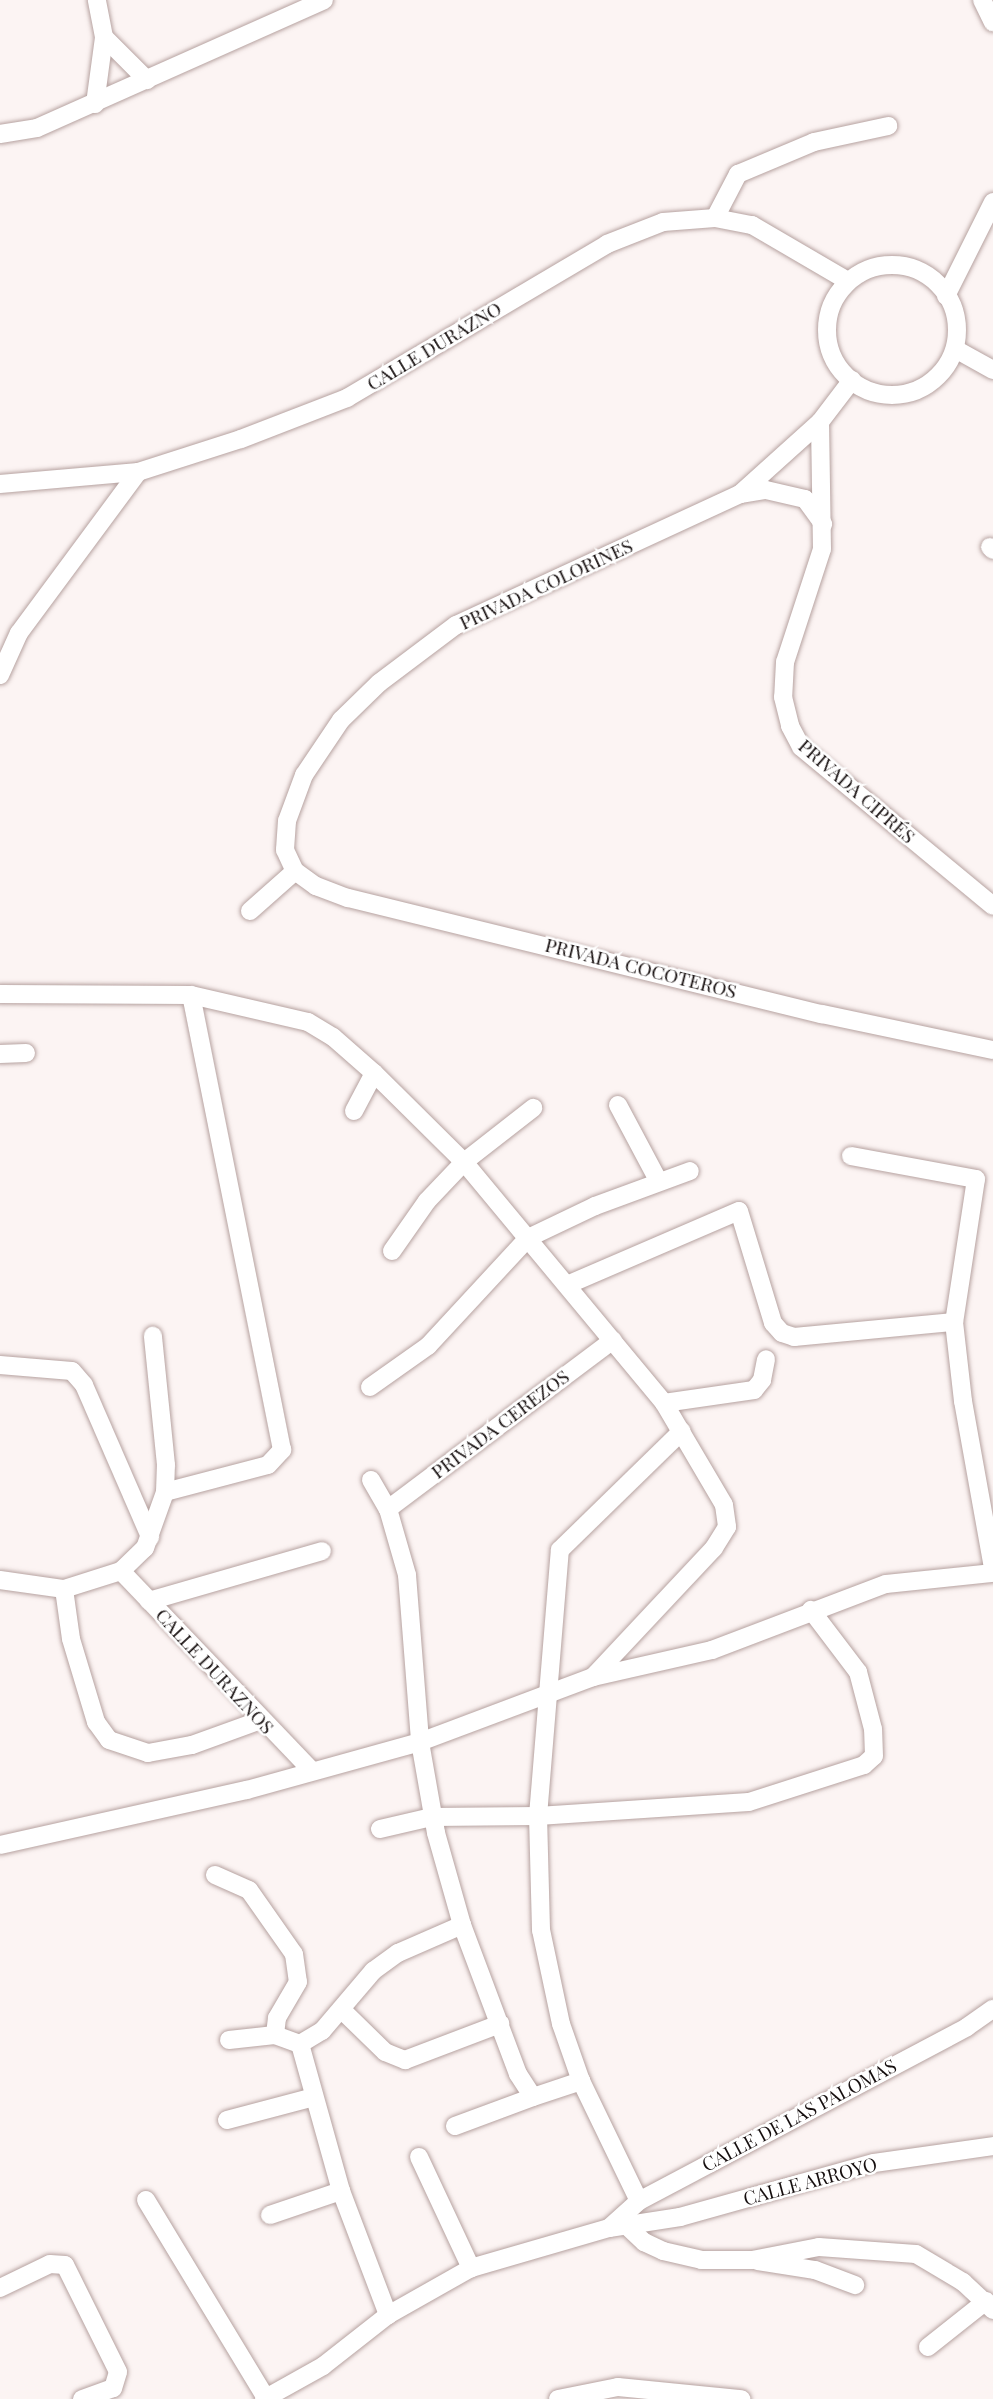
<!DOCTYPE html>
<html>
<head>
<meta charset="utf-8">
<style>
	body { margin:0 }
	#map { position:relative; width:993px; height:2399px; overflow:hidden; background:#fcf4f3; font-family:"Playfair Display",serif }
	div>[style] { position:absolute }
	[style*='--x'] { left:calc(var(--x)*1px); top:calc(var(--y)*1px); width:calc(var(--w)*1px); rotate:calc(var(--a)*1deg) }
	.roads { filter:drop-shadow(0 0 2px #b6a2a0) drop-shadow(0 0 2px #b6a2a0) }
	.minor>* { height:18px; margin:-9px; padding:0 9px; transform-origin:9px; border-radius:9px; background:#fff }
	.minor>.ring { margin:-9px; padding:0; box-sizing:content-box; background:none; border:18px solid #fff; border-radius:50% }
	span { translate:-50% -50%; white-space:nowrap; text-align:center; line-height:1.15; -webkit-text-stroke:5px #fff; paint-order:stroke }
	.street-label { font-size:19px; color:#150e0e }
</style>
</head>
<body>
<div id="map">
	<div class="roads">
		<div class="minor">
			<div style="--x:982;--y:0;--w:25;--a:64"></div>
			<div style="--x:104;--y:37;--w:61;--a:45"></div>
			<div style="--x:95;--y:104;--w:68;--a:-82.3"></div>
			<div style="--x:104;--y:37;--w:38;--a:-101"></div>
			<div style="--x:0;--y:134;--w:37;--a:-9"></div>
			<div style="--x:37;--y:128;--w:314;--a:-24"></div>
			<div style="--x:715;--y:218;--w:50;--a:-62.4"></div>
			<div style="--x:738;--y:174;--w:82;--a:-22.8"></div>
			<div style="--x:814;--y:142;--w:76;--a:-12.2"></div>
			<div class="ring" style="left:827px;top:265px;width:112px;height:112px"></div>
			<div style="--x:946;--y:296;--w:105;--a:-63.4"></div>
			<div style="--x:957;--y:350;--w:41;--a:29.1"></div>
			<div style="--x:852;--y:380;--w:53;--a:127.3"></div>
			<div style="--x:820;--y:422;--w:108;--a:138"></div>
			<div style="--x:740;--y:494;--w:313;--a:155.2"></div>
			<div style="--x:456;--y:625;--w:96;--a:143"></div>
			<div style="--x:379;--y:683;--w:53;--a:135.8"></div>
			<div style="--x:341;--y:720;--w:66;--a:123.9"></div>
			<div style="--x:304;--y:775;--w:49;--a:110.3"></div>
			<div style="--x:287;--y:821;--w:29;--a:94"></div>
			<div style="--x:285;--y:850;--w:23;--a:65"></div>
			<div style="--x:295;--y:871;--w:26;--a:36"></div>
			<div style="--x:316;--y:886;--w:34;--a:21"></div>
			<div style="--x:348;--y:898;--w:488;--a:13.8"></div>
			<div style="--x:822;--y:1014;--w:175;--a:11.9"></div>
			<div style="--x:820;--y:422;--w:127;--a:89.1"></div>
			<div style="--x:822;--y:549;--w:119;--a:108.1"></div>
			<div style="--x:785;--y:662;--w:35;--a:93"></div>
			<div style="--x:783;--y:697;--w:30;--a:76"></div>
			<div style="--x:790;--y:726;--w:24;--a:62"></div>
			<div style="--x:801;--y:747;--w:249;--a:39.6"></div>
			<div style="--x:0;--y:484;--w:139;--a:-5"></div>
			<div style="--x:138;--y:472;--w:108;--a:-17.8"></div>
			<div style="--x:241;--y:439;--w:114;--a:-21.1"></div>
			<div style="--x:347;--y:398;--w:302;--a:-30.6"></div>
			<div style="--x:607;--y:244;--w:60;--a:-21.4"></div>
			<div style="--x:663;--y:222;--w:52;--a:-4.4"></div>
			<div style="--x:715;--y:218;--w:38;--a:11"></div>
			<div style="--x:752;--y:225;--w:111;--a:30.3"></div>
			<div style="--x:740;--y:494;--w:26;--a:-9"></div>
			<div style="--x:766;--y:490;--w:40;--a:13"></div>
			<div style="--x:805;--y:499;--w:31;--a:54"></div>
			<div style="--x:990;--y:547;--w:4;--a:45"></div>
			<div style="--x:0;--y:675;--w:46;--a:-65.7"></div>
			<div style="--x:19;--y:633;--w:200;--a:-53.5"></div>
			<div style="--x:250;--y:911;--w:60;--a:-41.6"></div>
			<div style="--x:0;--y:994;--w:191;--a:0.3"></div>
			<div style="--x:191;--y:995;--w:120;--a:13"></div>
			<div style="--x:308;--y:1022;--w:29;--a:31"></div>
			<div style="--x:333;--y:1037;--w:55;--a:41.3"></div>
			<div style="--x:374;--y:1073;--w:127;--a:44.7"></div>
			<div style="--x:464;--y:1162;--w:313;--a:50.3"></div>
			<div style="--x:664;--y:1403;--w:118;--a:59.5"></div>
			<div style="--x:724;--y:1505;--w:22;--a:82"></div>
			<div style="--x:727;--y:1527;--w:25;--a:122"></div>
			<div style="--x:714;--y:1548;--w:177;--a:133.2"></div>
			<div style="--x:0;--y:1054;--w:26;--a:-2"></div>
			<div style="--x:618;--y:1105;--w:87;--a:62"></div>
			<div style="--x:354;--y:1111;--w:43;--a:-62.2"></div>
			<div style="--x:851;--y:1156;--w:127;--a:10.4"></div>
			<div style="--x:976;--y:1179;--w:145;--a:98.7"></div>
			<div style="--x:954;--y:1322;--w:80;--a:83.5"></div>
			<div style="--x:963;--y:1401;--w:170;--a:79.8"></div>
			<div style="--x:392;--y:1251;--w:61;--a:-55"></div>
			<div style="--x:427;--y:1201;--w:54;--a:-46.5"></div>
			<div style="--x:464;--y:1162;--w:88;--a:-38"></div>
			<div style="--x:567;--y:1285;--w:187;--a:-23.3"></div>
			<div style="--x:739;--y:1211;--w:117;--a:73.1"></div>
			<div style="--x:773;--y:1323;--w:13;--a:48"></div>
			<div style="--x:782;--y:1333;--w:13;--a:18"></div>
			<div style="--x:794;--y:1337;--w:161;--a:-5.4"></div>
			<div style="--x:0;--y:1365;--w:72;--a:4.8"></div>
			<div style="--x:72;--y:1371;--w:18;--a:49"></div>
			<div style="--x:84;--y:1385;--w:166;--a:66.5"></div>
			<div style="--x:370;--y:1387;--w:71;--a:-35.3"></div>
			<div style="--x:428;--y:1346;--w:147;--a:-47.2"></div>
			<div style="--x:528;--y:1238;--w:74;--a:-25.5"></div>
			<div style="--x:595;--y:1206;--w:101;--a:-20.2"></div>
			<div style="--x:664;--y:1403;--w:91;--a:-8.2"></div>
			<div style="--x:754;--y:1390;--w:13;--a:-51"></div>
			<div style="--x:762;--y:1380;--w:21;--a:-79"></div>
			<div style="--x:371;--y:1480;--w:34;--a:60"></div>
			<div style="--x:388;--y:1509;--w:69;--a:73.9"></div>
			<div style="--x:407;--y:1575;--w:168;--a:85.5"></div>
			<div style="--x:420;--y:1742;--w:92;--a:80"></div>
			<div style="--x:436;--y:1833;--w:96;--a:74.2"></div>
			<div style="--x:462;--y:1925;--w:159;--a:69.4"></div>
			<div style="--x:518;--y:2074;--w:27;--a:57"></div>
			<div style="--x:533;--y:2097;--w:51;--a:-18.4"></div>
			<div style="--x:165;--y:1492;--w:106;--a:-14.7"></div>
			<div style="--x:268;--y:1465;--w:21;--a:-47"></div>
			<div style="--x:282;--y:1450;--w:464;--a:-101.3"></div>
			<div style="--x:388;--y:1509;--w:281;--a:-36.9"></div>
			<div style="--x:121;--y:1571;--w:274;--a:46.3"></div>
			<div style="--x:0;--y:1580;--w:65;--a:8"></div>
			<div style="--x:64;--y:1589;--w:60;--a:-17.5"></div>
			<div style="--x:121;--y:1571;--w:33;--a:-44"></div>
			<div style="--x:145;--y:1548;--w:59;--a:-70.3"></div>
			<div style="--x:165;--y:1492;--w:27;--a:-88"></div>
			<div style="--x:166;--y:1465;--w:130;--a:-95.8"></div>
			<div style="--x:64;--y:1589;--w:50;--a:82"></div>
			<div style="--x:71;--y:1639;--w:87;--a:73.2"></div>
			<div style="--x:96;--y:1722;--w:22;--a:54"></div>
			<div style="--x:109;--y:1740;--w:41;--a:18.4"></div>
			<div style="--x:148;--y:1753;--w:45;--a:-10.3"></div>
			<div style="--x:192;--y:1745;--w:73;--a:-19.9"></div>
			<div style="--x:149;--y:1601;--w:180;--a:-16.1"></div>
			<div style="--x:380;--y:1829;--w:53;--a:-13"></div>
			<div style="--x:432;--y:1817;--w:106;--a:-0.5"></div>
			<div style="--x:538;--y:1816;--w:211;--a:-3.8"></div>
			<div style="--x:749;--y:1802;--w:121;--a:-17.8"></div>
			<div style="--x:864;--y:1765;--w:13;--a:-42"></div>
			<div style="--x:874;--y:1756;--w:27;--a:-92"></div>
			<div style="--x:873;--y:1729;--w:59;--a:-104.7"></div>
			<div style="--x:858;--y:1672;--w:78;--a:-127.2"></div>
			<div style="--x:0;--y:1845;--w:253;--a:-12.6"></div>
			<div style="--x:247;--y:1790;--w:180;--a:-15.5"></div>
			<div style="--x:420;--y:1742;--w:185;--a:-20.6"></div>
			<div style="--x:593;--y:1677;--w:122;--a:-12.8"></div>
			<div style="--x:712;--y:1650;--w:186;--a:-20.8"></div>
			<div style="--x:886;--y:1584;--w:108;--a:-5.9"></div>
			<div style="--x:215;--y:1875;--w:37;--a:24"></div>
			<div style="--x:249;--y:1890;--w:78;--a:54.9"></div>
			<div style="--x:294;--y:1954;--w:28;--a:82"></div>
			<div style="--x:298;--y:1982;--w:42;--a:120.3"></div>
			<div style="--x:277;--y:2018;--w:17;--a:97"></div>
			<div style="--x:342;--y:2010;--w:60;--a:44.3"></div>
			<div style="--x:385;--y:2052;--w:22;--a:22"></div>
			<div style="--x:405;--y:2060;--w:102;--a:-20.8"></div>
			<div style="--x:229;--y:2040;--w:46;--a:-6.2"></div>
			<div style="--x:275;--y:2035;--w:27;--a:20"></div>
			<div style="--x:300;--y:2044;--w:26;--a:-31"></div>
			<div style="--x:322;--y:2031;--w:79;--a:-49.6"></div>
			<div style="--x:373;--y:1971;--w:31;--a:-36"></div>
			<div style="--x:398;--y:1953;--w:70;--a:-23.6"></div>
			<div style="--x:300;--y:2044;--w:153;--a:74.4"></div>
			<div style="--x:341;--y:2191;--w:133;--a:69.2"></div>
			<div style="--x:227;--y:2120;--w:90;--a:-14.8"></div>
			<div style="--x:455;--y:2126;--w:83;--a:-20.4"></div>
			<div style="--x:419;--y:2157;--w:123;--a:64.9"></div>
			<div style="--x:146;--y:2200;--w:232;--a:58.8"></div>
			<div style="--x:639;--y:2201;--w:133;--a:-115.8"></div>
			<div style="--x:581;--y:2081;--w:60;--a:-109.3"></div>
			<div style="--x:561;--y:2024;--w:96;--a:-102"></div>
			<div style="--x:541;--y:1930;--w:114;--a:-91.5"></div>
			<div style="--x:538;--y:1816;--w:267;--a:-85.3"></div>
			<div style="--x:560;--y:1550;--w:170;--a:-44.3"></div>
			<div style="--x:270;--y:2215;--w:75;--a:-18.7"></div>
			<div style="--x:609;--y:2228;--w:40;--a:-42"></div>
			<div style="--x:639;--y:2201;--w:371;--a:-27.9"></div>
			<div style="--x:967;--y:2027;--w:32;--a:-35"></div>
			<div style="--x:629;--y:2228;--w:21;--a:43"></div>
			<div style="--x:644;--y:2242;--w:21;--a:25"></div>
			<div style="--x:663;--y:2251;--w:39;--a:13"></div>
			<div style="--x:701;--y:2260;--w:51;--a:0"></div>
			<div style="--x:752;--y:2260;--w:68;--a:-11"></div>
			<div style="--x:819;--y:2247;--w:97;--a:4.1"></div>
			<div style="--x:916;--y:2254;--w:55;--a:30.8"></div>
			<div style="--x:963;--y:2282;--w:41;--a:43"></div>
			<div style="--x:758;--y:2261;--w:58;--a:9"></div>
			<div style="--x:815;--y:2270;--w:43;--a:20.6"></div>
			<div style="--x:0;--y:2288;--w:55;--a:-25.6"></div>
			<div style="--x:50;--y:2264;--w:15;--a:4"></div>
			<div style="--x:65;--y:2265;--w:119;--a:63.6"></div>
			<div style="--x:118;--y:2372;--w:17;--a:107"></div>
			<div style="--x:113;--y:2388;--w:33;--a:160"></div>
			<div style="--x:928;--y:2347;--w:74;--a:-38.4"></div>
			<div style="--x:264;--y:2399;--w:68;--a:-29.2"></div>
			<div style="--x:323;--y:2366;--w:83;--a:-38.1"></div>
			<div style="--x:388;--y:2315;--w:95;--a:-29.5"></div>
			<div style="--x:471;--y:2268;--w:144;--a:-16.2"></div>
			<div style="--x:609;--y:2228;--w:72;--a:-8.8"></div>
			<div style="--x:680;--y:2217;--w:201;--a:-15.6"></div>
			<div style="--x:874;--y:2163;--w:120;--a:-8.1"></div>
			<div style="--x:558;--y:2399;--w:61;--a:-11.3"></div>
			<div style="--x:618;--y:2387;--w:124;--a:5.6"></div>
		</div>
	</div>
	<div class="street-label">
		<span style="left:434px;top:346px;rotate:-31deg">CALLE DURAZNO</span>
		<span style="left:546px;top:584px;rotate:-25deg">PRIVADA COLORINES</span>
		<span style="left:857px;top:791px;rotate:41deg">PRIVADA CIPRÉS</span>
		<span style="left:641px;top:968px;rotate:14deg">PRIVADA COCOTEROS</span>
		<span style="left:500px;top:1424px;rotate:-37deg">PRIVADA CEREZOS</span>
		<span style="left:215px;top:1671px;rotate:47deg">CALLE DURAZNOS</span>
		<span style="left:799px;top:2115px;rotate:-28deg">CALLE DE LAS PALOMAS</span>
		<span style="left:810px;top:2181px;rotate:-15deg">CALLE ARROYO</span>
	</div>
</div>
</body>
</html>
